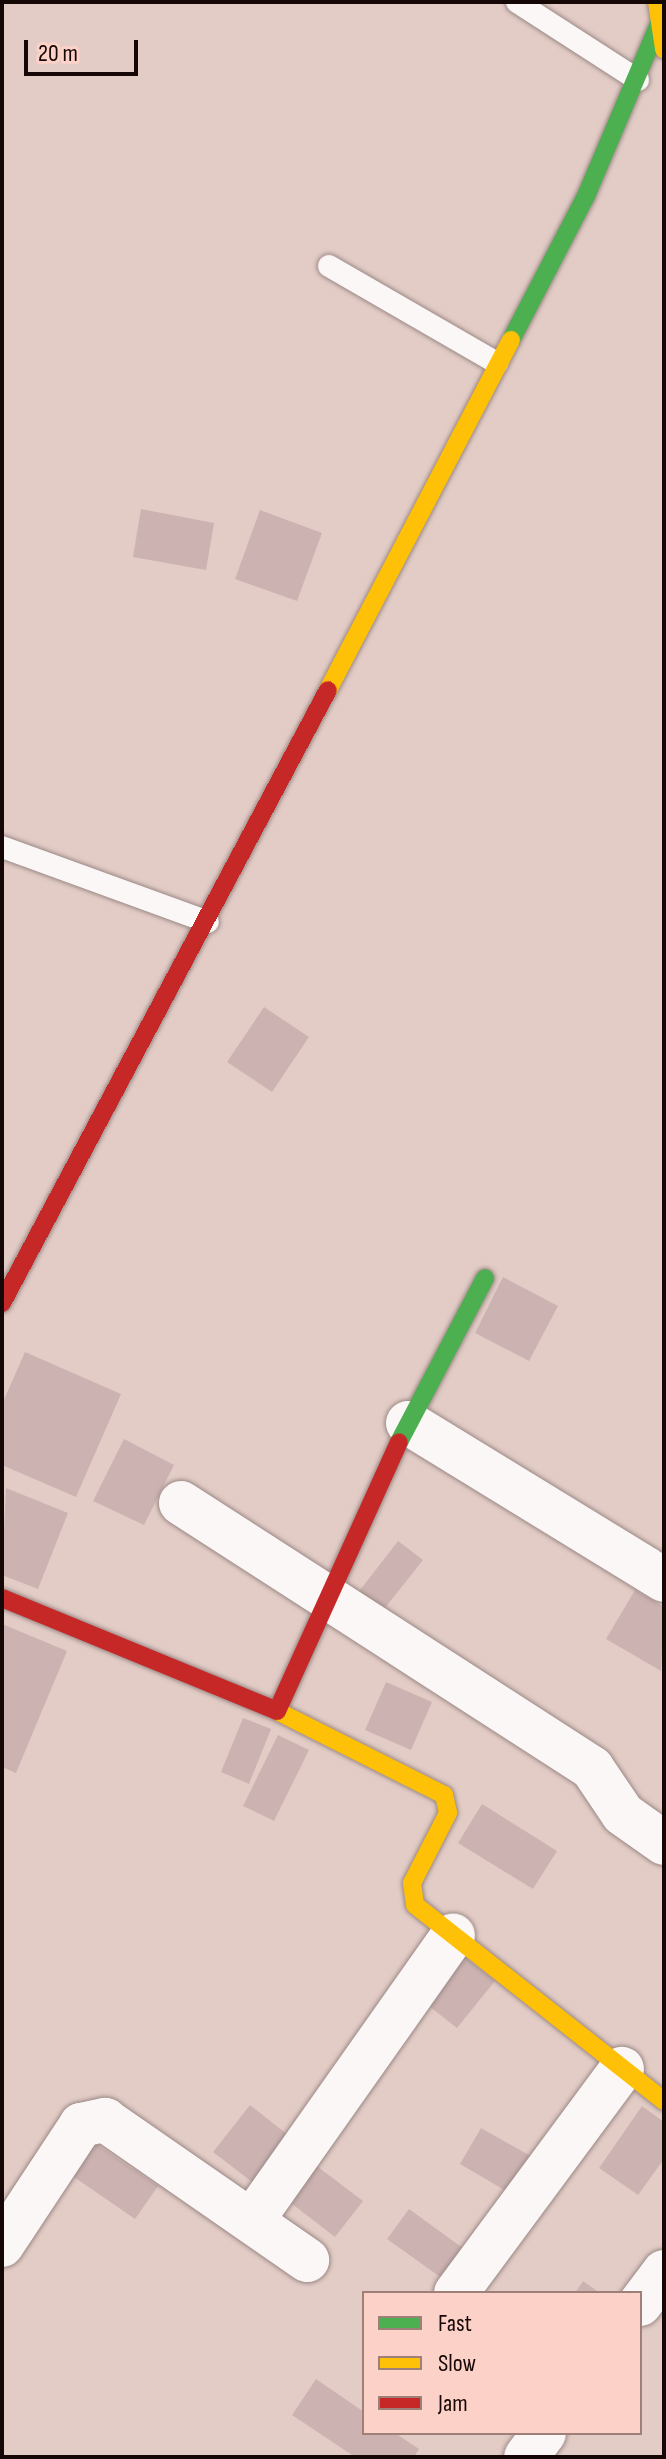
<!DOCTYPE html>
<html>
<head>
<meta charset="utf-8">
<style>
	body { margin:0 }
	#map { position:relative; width:666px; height:2459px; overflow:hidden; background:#e3ccc6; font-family:"Sofia Sans Condensed",sans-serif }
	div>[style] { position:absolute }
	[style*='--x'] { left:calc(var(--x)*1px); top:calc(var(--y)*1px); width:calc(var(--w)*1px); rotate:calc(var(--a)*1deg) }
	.building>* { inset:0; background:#ccb3b2 }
	.roads { filter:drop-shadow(0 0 2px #9a8885) drop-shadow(0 0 2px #9a8885) }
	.lane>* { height:22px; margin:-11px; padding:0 11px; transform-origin:11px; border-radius:11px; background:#fbf7f6 }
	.street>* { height:44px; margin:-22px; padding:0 22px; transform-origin:22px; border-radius:22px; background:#fbf7f6 }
	.fast>* { height:18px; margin:-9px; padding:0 9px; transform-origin:9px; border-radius:9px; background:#4caf50 }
	.slow>* { height:18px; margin:-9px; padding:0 9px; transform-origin:9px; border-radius:9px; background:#ffc107 }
	.jam>* { height:18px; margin:-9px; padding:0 9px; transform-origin:9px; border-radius:9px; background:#c62828 }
	span { translate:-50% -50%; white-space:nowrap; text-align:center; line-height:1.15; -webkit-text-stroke:7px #fcd1c7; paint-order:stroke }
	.frame { position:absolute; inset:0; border:4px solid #140705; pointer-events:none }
	.legend { position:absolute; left:362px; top:2291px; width:280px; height:144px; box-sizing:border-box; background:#fcd1c7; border:2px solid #9f8079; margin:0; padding:10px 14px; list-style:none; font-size:24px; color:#140705 }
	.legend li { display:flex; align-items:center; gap:16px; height:40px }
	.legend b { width:40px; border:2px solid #9f8079 }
	.scale { position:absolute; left:24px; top:40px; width:114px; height:36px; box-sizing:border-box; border:4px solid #140705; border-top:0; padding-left:10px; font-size:24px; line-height:28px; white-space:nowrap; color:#140705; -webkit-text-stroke:6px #fcd1c7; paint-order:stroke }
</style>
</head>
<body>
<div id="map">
	<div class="building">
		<div style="clip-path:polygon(141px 509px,214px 523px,206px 570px,133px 557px)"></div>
		<div style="clip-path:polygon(260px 510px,322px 533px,297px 601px,235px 579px)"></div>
		<div style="clip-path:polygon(264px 1007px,309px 1037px,272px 1092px,227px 1062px)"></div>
		<div style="clip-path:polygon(503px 1277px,558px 1306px,529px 1361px,475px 1333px)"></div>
		<div style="clip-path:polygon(25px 1352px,121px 1394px,76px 1497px,2px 1465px,2px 1404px)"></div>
		<div style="clip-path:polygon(124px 1439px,174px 1465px,144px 1525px,93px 1501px)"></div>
		<div style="clip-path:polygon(6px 1488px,68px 1513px,38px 1589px,2px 1575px)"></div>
		<div style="clip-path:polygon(398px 1541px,423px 1560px,381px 1613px,357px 1594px)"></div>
		<div style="clip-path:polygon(635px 1590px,664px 1607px,661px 1671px,606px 1639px)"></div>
		<div style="clip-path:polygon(2px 1624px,67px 1651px,16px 1773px,2px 1767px)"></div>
		<div style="clip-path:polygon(386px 1682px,432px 1702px,411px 1750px,365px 1730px)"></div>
		<div style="clip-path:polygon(243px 1718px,271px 1729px,249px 1784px,221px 1772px)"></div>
		<div style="clip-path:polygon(278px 1735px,309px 1750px,274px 1821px,243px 1806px)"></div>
		<div style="clip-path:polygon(482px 1804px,557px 1851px,533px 1889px,458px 1843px)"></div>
		<div style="clip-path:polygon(458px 1952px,495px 1981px,457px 2028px,421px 2000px)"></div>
		<div style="clip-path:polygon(250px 2105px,292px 2138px,256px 2185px,213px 2152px)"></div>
		<div style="clip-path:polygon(642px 2106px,664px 2122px,664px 2159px,638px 2195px,599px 2168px)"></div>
		<div style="clip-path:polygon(481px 2128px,541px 2162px,520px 2199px,460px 2164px)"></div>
		<div style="clip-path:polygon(96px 2144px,158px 2186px,135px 2219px,74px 2177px)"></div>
		<div style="clip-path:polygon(314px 2164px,363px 2201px,335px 2237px,287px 2200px)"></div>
		<div style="clip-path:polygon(409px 2209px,471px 2254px,450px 2284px,387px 2239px)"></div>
		<div style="clip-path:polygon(583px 2281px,600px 2293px,575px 2293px)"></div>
		<div style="clip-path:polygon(316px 2379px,364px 2412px,364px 2433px,395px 2433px,419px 2449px,414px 2457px,355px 2457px,292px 2415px)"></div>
	</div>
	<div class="roads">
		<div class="lane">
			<div style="--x:517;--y:2;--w:144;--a:32.8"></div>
			<div style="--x:329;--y:266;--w:194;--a:30"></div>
			<div style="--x:2;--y:847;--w:219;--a:20"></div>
		</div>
		<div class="street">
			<div style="--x:408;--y:1423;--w:300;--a:31.5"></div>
			<div style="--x:181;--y:1503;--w:489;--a:32.8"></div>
			<div style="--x:592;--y:1768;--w:55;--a:56"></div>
			<div style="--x:623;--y:1814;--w:50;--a:35.3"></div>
			<div style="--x:253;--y:2219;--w:347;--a:-54.8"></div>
			<div style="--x:2;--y:2245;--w:144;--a:-56.6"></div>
			<div style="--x:81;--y:2125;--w:25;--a:-12"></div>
			<div style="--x:105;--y:2120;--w:246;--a:34.7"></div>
			<div style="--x:456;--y:2293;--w:279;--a:-53.5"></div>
			<div style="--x:640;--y:2304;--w:40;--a:-53"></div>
			<div style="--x:526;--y:2457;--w:30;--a:-53"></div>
		</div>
		<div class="fast">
			<div style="--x:511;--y:340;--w:162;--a:-62.5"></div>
			<div style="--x:586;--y:196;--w:189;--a:-67"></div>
			<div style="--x:399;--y:1442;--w:185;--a:-62.3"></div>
		</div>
		<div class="slow">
			<div style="--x:657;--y:2;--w:48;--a:81.5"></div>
			<div style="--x:328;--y:690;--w:395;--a:-62.4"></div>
			<div style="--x:277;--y:1711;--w:187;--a:26.7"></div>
			<div style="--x:444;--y:1795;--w:18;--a:77"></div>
			<div style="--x:448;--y:1813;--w:79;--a:117.2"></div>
			<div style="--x:412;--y:1883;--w:22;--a:82"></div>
			<div style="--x:415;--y:1905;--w:317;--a:38.2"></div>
		</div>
		<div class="jam">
			<div style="--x:2;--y:1303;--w:694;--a:-62"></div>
			<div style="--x:2;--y:1598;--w:297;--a:22.3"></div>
			<div style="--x:277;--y:1711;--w:295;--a:-65.6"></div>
		</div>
	</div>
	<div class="frame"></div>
	<ul class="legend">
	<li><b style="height:10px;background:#4caf50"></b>Fast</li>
	<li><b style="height:10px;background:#ffc107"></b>Slow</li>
	<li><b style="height:10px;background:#c62828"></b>Jam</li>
	</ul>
	<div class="scale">20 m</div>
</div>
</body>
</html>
